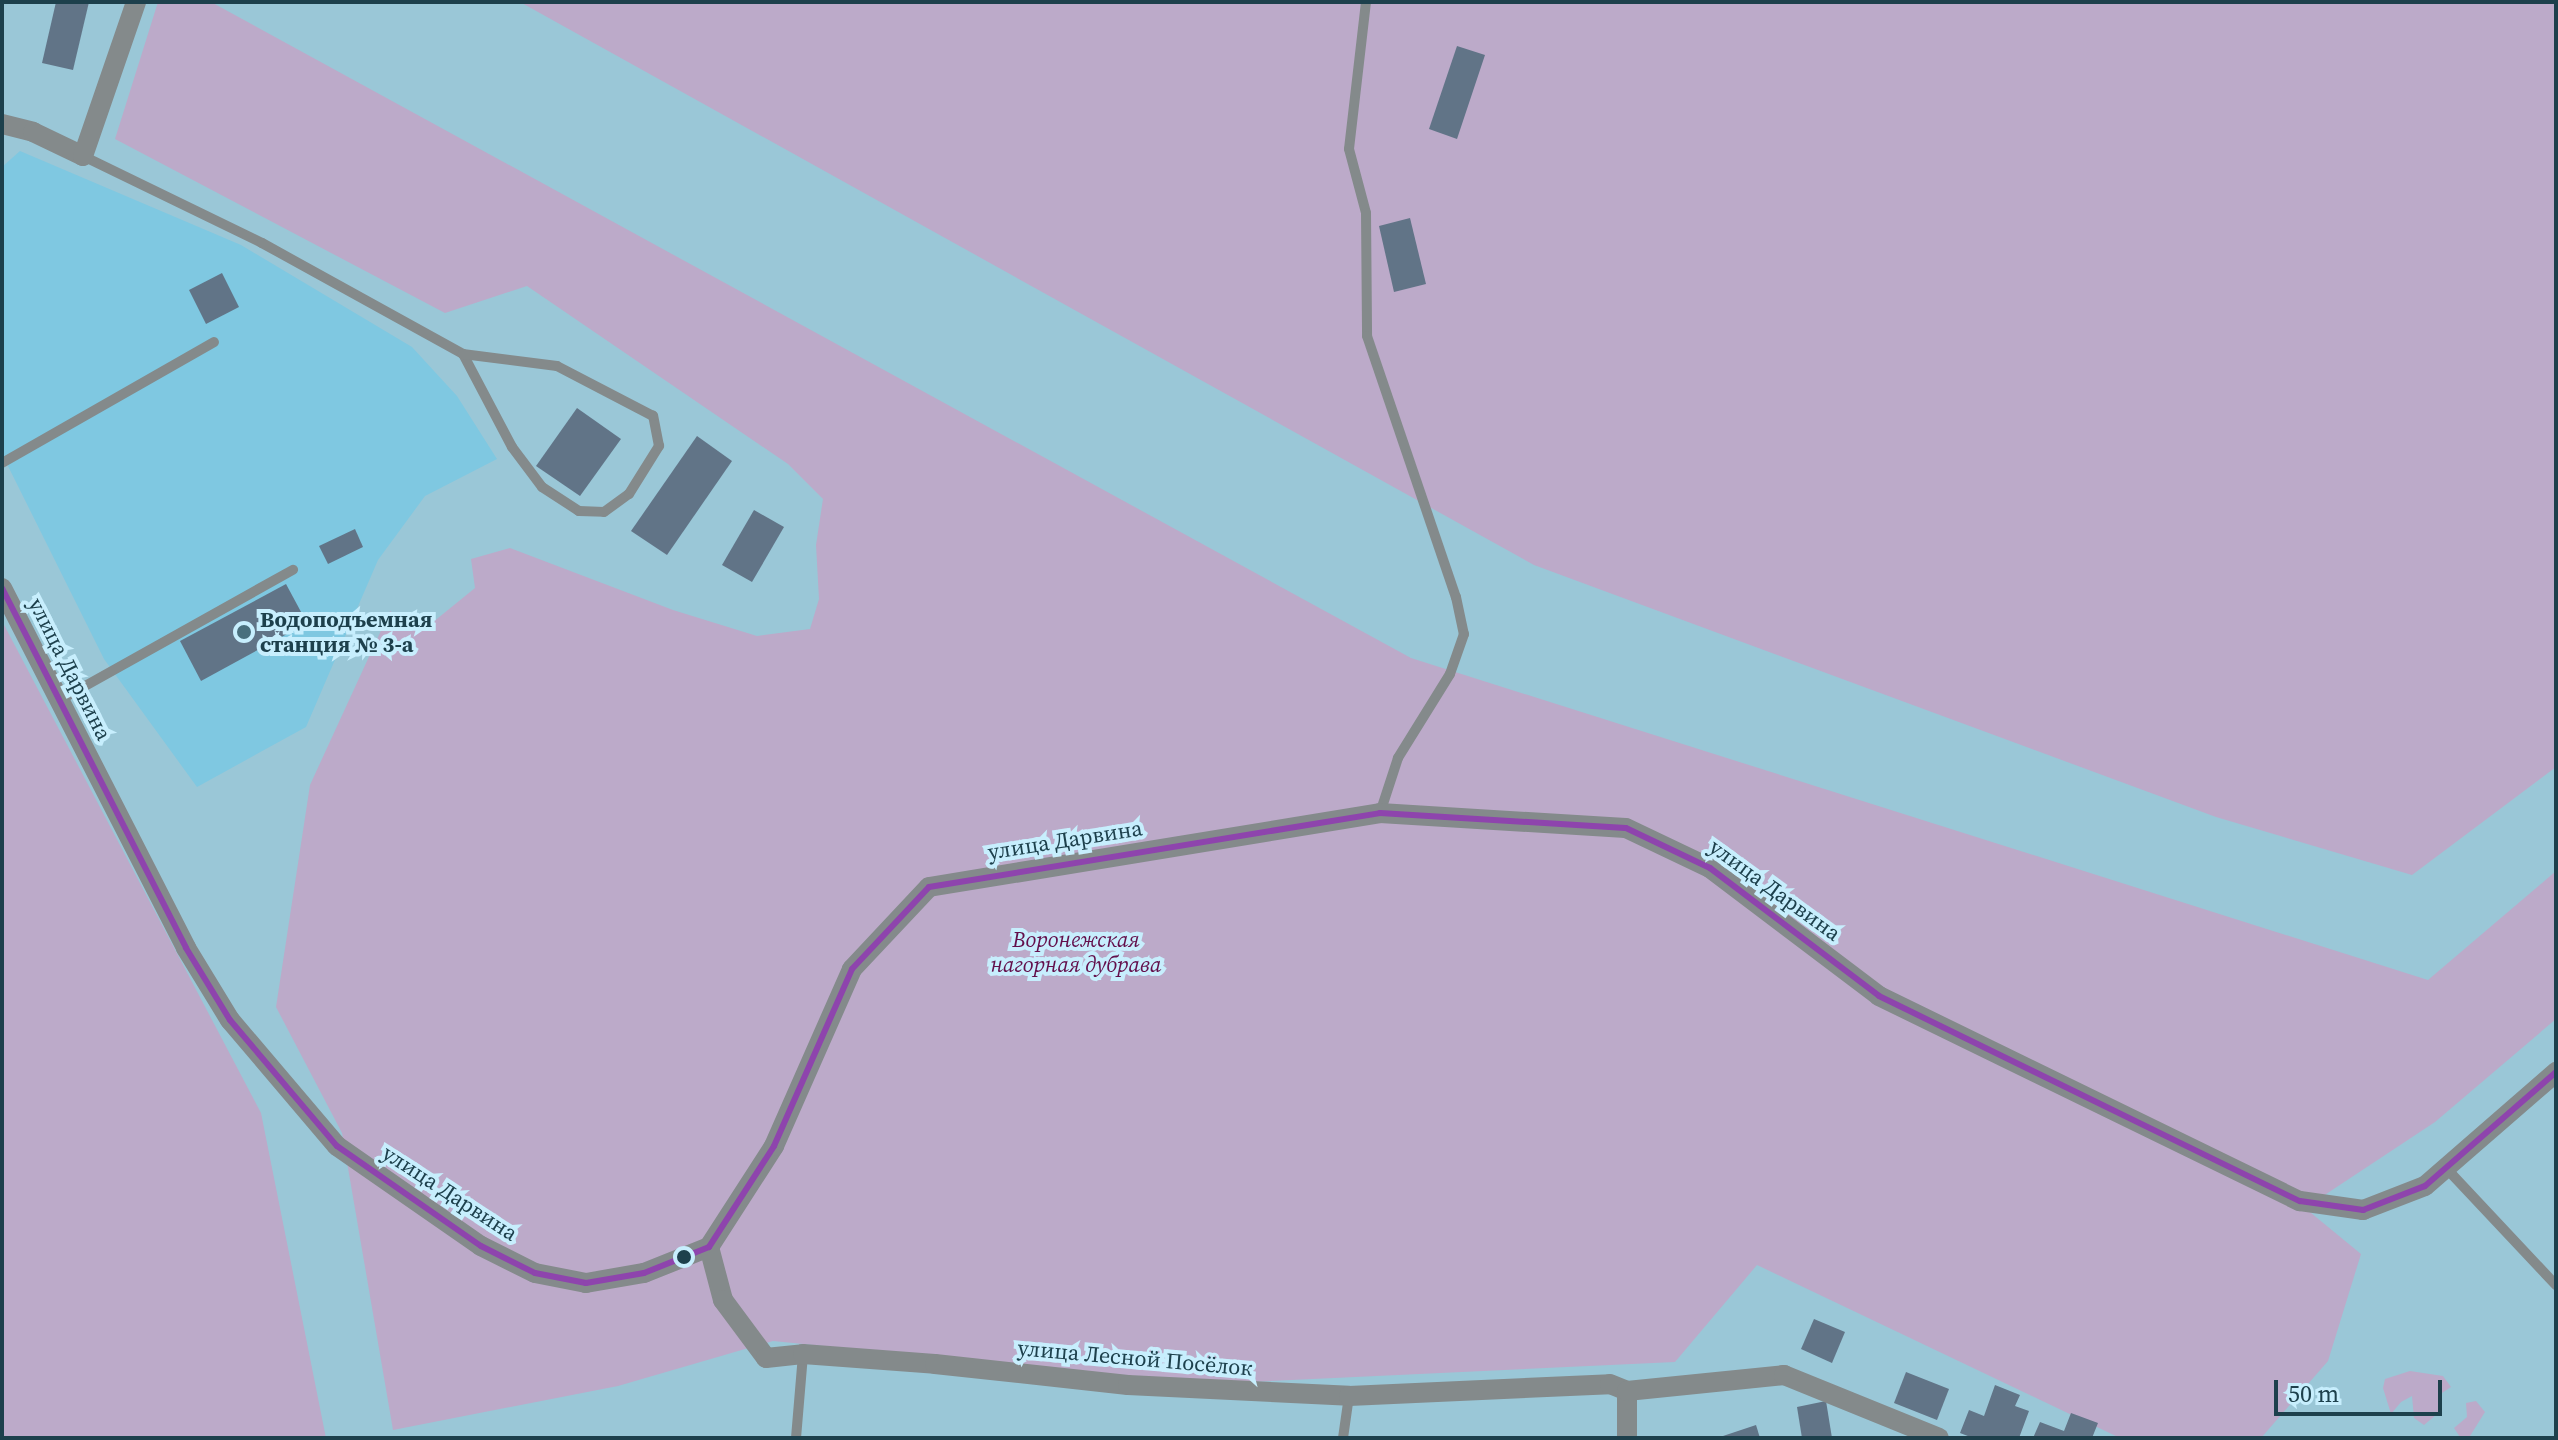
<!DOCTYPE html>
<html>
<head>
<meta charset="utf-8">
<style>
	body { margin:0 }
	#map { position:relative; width:2558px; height:1440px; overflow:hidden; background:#9ac7d7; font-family:"Source Serif 4",serif }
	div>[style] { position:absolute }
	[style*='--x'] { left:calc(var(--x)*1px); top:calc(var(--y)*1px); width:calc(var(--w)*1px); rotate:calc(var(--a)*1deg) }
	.built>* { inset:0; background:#7fc8e1 }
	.green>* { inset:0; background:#bcaac9 }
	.building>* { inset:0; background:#617487 }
	.lane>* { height:10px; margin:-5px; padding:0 5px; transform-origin:5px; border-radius:5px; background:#848a8b }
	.street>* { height:20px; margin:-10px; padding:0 10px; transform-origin:10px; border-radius:10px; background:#848a8b }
	.bus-1>* { height:6px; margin:-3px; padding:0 3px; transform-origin:3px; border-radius:3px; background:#8e44ad }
	.dots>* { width:22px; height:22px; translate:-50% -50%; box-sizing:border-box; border:4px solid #c7eefd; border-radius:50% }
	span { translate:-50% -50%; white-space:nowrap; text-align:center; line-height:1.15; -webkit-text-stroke:8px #c7eefd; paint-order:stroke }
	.poi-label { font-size:22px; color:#1d404c; font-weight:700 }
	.left { translate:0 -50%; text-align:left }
	.street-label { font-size:22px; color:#1d404c }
	.park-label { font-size:22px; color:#630f4b; font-style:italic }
	.frame { position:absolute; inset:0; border:4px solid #1d404c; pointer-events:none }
	.scale { position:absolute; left:2274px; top:1380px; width:168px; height:36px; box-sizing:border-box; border:4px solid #1d404c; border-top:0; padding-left:10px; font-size:24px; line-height:28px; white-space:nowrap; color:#1d404c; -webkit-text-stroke:6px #c7eefd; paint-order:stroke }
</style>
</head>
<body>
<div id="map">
	<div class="built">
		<div style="clip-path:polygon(20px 151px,241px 245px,412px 347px,457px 396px,497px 459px,425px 496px,378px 560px,306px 727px,197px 787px,104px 659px,2px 454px,2px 167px)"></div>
	</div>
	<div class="green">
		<div style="clip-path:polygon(158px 2px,211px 2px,1411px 658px,2428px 980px,2556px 871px,2556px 1019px,2435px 1122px,2305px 1208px,2361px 1254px,2328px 1361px,2261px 1438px,2120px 1438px,1757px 1265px,1675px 1362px,1229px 1383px,1115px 1375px,773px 1341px,618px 1386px,393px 1430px,342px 1133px,276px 1007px,310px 785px,390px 611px,422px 631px,475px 588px,471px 559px,510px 548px,673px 610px,757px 636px,810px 629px,819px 599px,816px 545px,823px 499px,788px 464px,527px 286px,445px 313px,115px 139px)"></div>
		<div style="clip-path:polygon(520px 2px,2556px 2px,2556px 767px,2412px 875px,2216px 817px,1534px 565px)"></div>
		<div style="clip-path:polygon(2px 621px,261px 1113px,326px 1438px,2px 1438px)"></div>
		<div style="clip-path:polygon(2410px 1371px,2443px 1376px,2451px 1387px,2439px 1395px,2442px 1410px,2424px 1425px,2414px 1418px,2412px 1396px,2401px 1402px,2391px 1414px,2383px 1388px,2385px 1379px)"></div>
		<div style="clip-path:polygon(2476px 1401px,2485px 1412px,2470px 1436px,2460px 1437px,2454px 1428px,2467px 1417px,2466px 1403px)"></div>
	</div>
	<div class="building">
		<div style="clip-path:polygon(56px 2px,89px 2px,73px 70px,42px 63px)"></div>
		<div style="clip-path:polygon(1457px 46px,1485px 55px,1457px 139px,1429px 129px)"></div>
		<div style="clip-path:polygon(1410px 218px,1426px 284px,1394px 292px,1379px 226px)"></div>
		<div style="clip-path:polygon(222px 273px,239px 307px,206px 324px,189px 290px)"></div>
		<div style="clip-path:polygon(577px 408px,621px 439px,580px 496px,536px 466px)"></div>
		<div style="clip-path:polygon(697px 436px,732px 461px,667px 555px,631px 531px)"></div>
		<div style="clip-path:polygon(754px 510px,784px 527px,752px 582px,722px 565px)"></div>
		<div style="clip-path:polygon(355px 529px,363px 547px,328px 564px,319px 546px)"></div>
		<div style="clip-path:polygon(286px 584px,307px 623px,201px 681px,180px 641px)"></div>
		<div style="clip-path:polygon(1814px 1319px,1845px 1332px,1832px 1363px,1801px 1349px)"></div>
		<div style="clip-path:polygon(1906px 1372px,1949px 1389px,1937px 1420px,1894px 1403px)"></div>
		<div style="clip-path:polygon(1995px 1385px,2020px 1395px,2015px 1406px,2029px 1411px,2019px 1438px,1973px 1438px,1960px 1433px,1969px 1410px,1984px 1416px)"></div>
		<div style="clip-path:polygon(1826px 1401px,1832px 1438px,1802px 1438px,1797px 1407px)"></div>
		<div style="clip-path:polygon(2071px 1413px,2098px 1423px,2092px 1438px,2033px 1438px,2040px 1422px,2064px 1431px)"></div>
		<div style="clip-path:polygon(1756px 1425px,1760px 1438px,1720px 1438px,1720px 1437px)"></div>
	</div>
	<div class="lane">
		<div style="--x:1366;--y:2;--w:148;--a:96.6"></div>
		<div style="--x:1349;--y:149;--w:66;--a:75.1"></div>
		<div style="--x:1366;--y:213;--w:123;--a:89.5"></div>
		<div style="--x:1367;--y:336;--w:276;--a:71.2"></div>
		<div style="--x:1456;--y:597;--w:38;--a:78"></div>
		<div style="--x:1464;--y:634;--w:42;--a:109.3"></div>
		<div style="--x:1450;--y:674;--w:99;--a:121.8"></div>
		<div style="--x:1398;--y:758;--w:58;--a:108.1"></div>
		<div style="--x:83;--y:156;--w:199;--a:25.9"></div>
		<div style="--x:262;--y:243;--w:230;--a:28.9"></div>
		<div style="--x:463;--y:354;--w:105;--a:62.2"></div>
		<div style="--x:512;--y:447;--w:50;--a:53.1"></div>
		<div style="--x:542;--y:487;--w:44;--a:33"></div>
		<div style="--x:579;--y:511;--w:25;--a:2"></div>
		<div style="--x:604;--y:512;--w:31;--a:-36"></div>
		<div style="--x:629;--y:494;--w:57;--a:-58"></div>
		<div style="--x:659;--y:446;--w:31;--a:-101"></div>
		<div style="--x:653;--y:416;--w:108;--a:-152.5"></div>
		<div style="--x:557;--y:366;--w:95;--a:-172.7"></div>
		<div style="--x:2;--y:463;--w:244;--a:-29.7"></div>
		<div style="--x:60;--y:700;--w:267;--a:-29.2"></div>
		<div style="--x:2446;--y:1168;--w:161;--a:46.8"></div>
		<div style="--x:796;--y:1438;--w:84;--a:-85.2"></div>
		<div style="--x:1343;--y:1438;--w:42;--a:-81.9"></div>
	</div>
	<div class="street">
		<div style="--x:2;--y:124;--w:32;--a:14"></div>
		<div style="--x:33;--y:132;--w:55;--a:25.6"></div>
		<div style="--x:83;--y:156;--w:163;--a:-71"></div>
		<div style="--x:2;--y:588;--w:404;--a:62.9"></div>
		<div style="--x:186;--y:948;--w:84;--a:58.6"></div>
		<div style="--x:230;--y:1020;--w:165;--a:49.7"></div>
		<div style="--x:337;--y:1146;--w:175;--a:34.8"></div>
		<div style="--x:481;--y:1246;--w:60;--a:26.6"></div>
		<div style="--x:535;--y:1273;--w:52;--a:11.1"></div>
		<div style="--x:586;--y:1283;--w:59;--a:-9.8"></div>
		<div style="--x:644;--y:1273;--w:70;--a:-21.8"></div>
		<div style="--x:709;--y:1247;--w:120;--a:-57.2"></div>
		<div style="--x:774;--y:1146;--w:193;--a:-66.2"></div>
		<div style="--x:852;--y:969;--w:112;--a:-46.8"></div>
		<div style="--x:929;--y:887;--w:457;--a:-9.3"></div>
		<div style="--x:1380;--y:813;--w:246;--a:3.5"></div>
		<div style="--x:1626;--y:828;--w:93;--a:25.5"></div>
		<div style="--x:1710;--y:868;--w:212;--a:37.1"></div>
		<div style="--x:1879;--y:996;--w:468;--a:26"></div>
		<div style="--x:2300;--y:1201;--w:64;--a:8.1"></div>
		<div style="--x:2363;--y:1210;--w:66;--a:-21.2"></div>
		<div style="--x:2425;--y:1186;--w:174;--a:-41"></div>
		<div style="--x:709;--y:1247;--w:55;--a:75.2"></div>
		<div style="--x:723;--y:1300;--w:72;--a:53.4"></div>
		<div style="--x:766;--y:1358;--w:37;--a:-6"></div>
		<div style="--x:803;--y:1354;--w:132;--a:4.3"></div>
		<div style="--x:935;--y:1364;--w:194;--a:6.2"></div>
		<div style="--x:1128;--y:1385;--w:221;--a:2.8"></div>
		<div style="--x:1349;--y:1396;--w:261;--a:-2.6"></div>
		<div style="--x:1610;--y:1384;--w:18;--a:22"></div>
		<div style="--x:1627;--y:1391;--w:47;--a:90"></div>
		<div style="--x:1627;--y:1391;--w:158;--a:-5.8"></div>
		<div style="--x:1784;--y:1375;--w:167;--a:22.1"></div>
	</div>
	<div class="bus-1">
		<div style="--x:2;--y:588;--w:404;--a:62.9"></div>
		<div style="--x:186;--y:948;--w:84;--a:58.6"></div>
		<div style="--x:230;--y:1020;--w:165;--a:49.7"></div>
		<div style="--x:337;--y:1146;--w:175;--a:34.8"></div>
		<div style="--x:481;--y:1246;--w:60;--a:26.6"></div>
		<div style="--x:535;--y:1273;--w:52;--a:11.1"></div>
		<div style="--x:586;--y:1283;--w:59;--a:-9.8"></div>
		<div style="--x:644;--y:1273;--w:70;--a:-21.8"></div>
		<div style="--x:709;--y:1247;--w:120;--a:-57.2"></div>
		<div style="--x:774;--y:1146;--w:193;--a:-66.2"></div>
		<div style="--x:852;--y:969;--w:112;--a:-46.8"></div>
		<div style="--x:929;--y:887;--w:457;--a:-9.3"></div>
		<div style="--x:1380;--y:813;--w:246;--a:3.5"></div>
		<div style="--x:1626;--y:828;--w:93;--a:25.5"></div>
		<div style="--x:1710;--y:868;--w:212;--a:37.1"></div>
		<div style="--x:1879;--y:996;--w:468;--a:26"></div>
		<div style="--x:2300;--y:1201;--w:64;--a:8.1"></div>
		<div style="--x:2363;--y:1210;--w:66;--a:-21.2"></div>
		<div style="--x:2425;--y:1186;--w:174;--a:-41"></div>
	</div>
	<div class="dots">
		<div style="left:244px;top:632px;background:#496f7d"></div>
		<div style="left:684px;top:1257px;background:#1d404c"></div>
	</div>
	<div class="poi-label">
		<span class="left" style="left:260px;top:632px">Водоподъемная<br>станция № 3-а</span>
	</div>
	<div class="street-label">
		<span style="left:70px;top:669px;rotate:63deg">улица Дарвина</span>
		<span style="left:1065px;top:840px;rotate:-9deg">улица Дарвина</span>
		<span style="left:1775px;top:890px;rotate:36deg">улица Дарвина</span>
		<span style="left:450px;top:1193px;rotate:33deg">улица Дарвина</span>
		<span style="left:1135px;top:1358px;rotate:5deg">улица Лесной Посёлок</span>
	</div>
	<div class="park-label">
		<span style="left:1076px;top:952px">Воронежская<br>нагорная дубрава</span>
	</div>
	<div class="frame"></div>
	<div class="scale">50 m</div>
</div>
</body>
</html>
